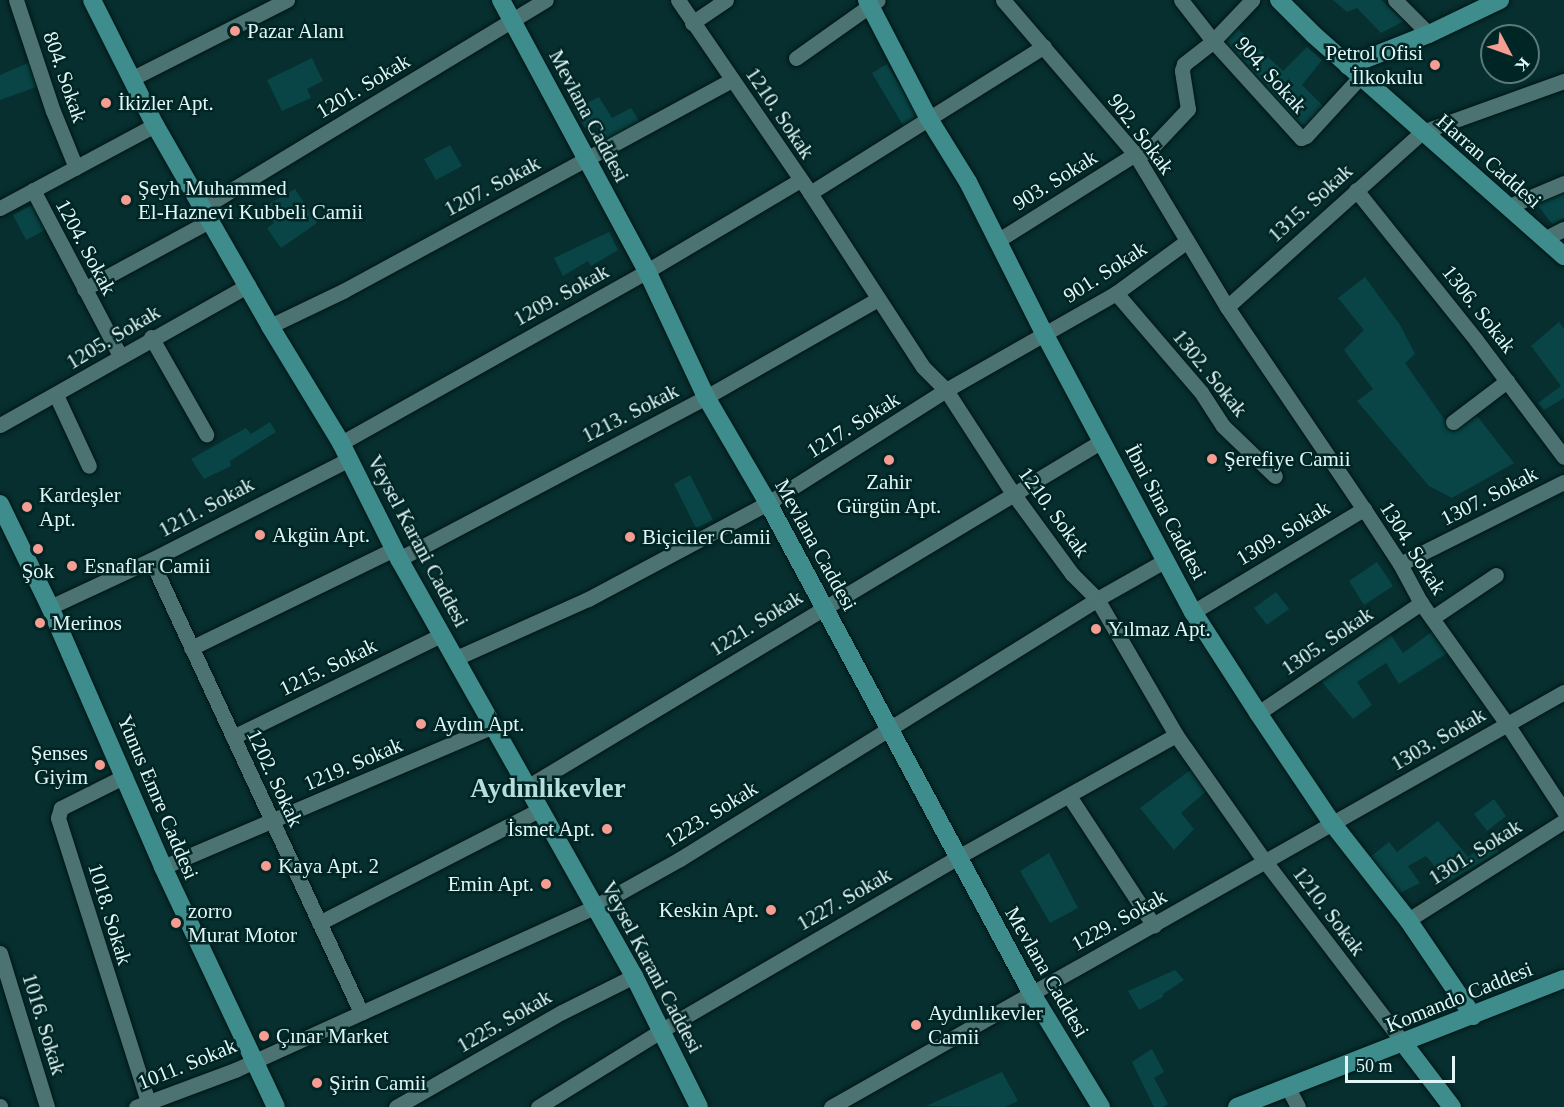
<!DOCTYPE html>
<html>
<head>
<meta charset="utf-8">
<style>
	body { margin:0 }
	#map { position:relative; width:1564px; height:1107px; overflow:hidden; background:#072f2f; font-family:"Times New Roman",serif }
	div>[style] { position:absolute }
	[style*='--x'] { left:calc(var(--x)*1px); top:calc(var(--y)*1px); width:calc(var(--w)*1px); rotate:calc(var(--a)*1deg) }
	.green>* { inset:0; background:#094546 }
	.roads { filter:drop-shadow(0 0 2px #001516) drop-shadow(0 0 2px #001516) }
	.street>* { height:15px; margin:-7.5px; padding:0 7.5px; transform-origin:7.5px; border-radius:7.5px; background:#4d7272 }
	.secondary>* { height:18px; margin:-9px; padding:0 9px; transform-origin:9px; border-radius:9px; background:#3e8c8c }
	.dots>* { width:16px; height:16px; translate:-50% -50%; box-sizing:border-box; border:3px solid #002525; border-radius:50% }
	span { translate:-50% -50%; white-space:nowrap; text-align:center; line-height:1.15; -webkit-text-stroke:5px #002525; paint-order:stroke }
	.poi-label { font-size:21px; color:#e2f6f6 }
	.left { translate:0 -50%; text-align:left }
	.right { translate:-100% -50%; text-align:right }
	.street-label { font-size:21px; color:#e2f6f6 }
	.district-label { font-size:27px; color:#b6dede; font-weight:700 }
	.north { position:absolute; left:1480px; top:24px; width:60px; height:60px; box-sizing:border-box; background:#002525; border:2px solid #5a7979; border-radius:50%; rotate:131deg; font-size:16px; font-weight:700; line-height:24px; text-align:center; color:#e2f6f6 }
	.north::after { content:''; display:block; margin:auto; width:21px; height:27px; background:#f59c93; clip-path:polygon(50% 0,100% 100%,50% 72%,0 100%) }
	.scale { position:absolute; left:1345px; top:1056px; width:110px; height:27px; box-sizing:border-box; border:3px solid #e2f6f6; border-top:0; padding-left:8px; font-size:18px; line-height:21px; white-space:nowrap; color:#e2f6f6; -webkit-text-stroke:4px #002525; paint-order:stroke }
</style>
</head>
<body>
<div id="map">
	<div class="green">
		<div style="clip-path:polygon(1333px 0,1381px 0,1404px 21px,1381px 33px,1357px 8px,1347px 12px)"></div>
		<div style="clip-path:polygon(1236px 27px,1283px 71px,1307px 47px,1322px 60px,1302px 85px,1324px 107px,1299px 132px,1221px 44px)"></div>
		<div style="clip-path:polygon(312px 58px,323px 81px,307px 89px,311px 98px,282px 111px,267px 80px)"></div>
		<div style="clip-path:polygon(30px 62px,39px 86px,0 100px,0 75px)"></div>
		<div style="clip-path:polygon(887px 64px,919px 118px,904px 127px,872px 73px)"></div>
		<div style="clip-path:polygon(599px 97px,612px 118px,631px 108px,640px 122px,605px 141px,594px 122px,585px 128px,574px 110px)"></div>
		<div style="clip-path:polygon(450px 145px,462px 166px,436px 180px,424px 159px)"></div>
		<div style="clip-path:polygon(295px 189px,317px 223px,281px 248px,267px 228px,274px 223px,265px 206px)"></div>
		<div style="clip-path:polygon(1564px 191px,1564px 218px,1552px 224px,1536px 203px)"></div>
		<div style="clip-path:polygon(34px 204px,47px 229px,26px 240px,13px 215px)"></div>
		<div style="clip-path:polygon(609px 232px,618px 250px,591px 266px,588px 261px,563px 276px,554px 258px)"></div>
		<div style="clip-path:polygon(1365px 277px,1400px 325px,1415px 354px,1405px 363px,1451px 429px,1477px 416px,1514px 463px,1452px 498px,1429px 486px,1357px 401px,1373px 389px,1344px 350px,1364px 330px,1338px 298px)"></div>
		<div style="clip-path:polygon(1559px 322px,1564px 329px,1564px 398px,1544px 410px,1538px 403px,1561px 386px,1531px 346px)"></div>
		<div style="clip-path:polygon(270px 422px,276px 432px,230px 461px,231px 466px,204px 479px,191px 459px,246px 428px,251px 434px)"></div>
		<div style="clip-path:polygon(690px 475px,713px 520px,696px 528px,674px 484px)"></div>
		<div style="clip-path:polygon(1377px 562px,1393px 586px,1364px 605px,1349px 581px)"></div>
		<div style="clip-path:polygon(1276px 592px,1289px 609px,1267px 625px,1254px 608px)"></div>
		<div style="clip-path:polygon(1433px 631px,1449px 652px,1399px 684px,1386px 663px,1357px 682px,1372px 705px,1353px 719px,1321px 681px,1389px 632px,1403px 653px)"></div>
		<div style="clip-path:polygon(1193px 768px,1209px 789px,1181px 813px,1194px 829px,1174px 850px,1140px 808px)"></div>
		<div style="clip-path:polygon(1494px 799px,1506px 816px,1487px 831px,1474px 814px)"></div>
		<div style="clip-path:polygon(1438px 821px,1468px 857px,1491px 841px,1499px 852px,1448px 882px,1426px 856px,1408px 866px,1420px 883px,1396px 895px,1369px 858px,1389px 842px,1397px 852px)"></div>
		<div style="clip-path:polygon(1049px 853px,1078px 908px,1050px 923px,1020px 871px)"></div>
		<div style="clip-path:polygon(1175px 970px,1184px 980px,1163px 994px,1163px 997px,1139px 1010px,1128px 991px)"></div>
		<div style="clip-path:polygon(1152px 1049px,1164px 1072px,1154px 1078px,1168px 1104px,1163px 1107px,1154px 1107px,1132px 1062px)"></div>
		<div style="clip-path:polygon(1002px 1072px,1018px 1101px,1005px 1107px,926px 1106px)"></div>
	</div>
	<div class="roads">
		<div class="street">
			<div style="--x:16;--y:0;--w:117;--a:71.6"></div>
			<div style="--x:53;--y:111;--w:61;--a:68"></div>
			<div style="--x:678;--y:0;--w:234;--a:55.6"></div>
			<div style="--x:810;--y:193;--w:207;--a:57"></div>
			<div style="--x:923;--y:367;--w:33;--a:45"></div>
			<div style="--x:946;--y:390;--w:121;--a:57.1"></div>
			<div style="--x:1012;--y:492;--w:102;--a:53.8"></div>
			<div style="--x:1072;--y:574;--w:35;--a:45"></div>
			<div style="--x:1097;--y:599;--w:157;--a:59.8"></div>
			<div style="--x:1176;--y:735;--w:153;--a:54.9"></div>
			<div style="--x:1264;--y:860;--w:231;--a:52.7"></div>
			<div style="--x:1003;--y:0;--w:203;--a:49.4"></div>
			<div style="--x:1135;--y:154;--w:179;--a:59"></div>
			<div style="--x:1227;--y:307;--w:244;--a:55.9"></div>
			<div style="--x:1364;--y:509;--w:66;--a:56.8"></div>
			<div style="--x:1400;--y:564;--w:44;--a:61.7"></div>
			<div style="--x:1421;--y:603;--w:148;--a:54.6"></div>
			<div style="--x:1507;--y:724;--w:104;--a:56.8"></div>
			<div style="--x:1181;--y:0;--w:52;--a:52"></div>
			<div style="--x:1213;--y:41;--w:131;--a:47.8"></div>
			<div style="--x:1301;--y:138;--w:5;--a:-22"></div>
			<div style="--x:1306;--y:136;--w:80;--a:-47.5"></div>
			<div style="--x:1395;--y:0;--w:48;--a:45"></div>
			<div style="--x:692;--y:23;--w:41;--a:-34.1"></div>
			<div style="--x:796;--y:58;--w:100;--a:-35.3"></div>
			<div style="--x:131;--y:79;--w:175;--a:-26.9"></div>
			<div style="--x:33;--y:190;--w:187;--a:62.3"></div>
			<div style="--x:1356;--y:190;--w:192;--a:51.3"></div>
			<div style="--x:1476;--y:340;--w:146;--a:53.1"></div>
			<div style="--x:810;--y:193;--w:276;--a:-32.1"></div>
			<div style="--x:1507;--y:207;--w:62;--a:-22.8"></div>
			<div style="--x:0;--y:208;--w:176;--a:-28.2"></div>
			<div style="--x:202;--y:208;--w:402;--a:-31.2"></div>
			<div style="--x:1544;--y:239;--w:22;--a:-27"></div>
			<div style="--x:997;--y:241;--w:163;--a:-32.2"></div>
			<div style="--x:1135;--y:154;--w:10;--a:-11"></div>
			<div style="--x:1145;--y:152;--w:13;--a:-39"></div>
			<div style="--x:1155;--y:144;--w:48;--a:-46.7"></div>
			<div style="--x:1188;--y:109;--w:39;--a:-99"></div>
			<div style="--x:1182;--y:70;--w:6;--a:-72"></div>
			<div style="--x:1184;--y:64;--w:37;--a:-38"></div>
			<div style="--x:1213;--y:41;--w:57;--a:-46.4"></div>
			<div style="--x:84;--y:289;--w:142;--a:-28.5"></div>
			<div style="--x:1116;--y:293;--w:130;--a:49.4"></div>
			<div style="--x:1201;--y:392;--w:40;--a:57.1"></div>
			<div style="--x:1223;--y:426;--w:72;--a:43.9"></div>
			<div style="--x:1227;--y:307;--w:262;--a:-41.9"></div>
			<div style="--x:1422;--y:132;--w:151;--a:-19.8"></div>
			<div style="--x:270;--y:326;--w:81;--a:-25.6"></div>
			<div style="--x:343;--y:291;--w:443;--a:-28.5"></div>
			<div style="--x:151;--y:337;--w:112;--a:60.4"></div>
			<div style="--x:56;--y:395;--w:78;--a:65.1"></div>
			<div style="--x:1453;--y:422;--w:68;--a:-37.2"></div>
			<div style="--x:0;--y:425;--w:285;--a:-29.4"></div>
			<div style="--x:341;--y:443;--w:351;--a:-29.3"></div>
			<div style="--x:647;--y:271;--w:178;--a:-30.7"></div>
			<div style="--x:399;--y:559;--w:347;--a:-27.8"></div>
			<div style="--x:706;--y:397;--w:198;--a:-29.7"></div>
			<div style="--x:151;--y:560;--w:499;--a:65.1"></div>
			<div style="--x:1400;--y:564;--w:183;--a:-26.6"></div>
			<div style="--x:50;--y:607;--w:111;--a:-25"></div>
			<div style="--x:151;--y:560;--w:222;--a:-27"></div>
			<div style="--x:1193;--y:612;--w:200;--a:-31.1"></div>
			<div style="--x:1432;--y:618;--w:77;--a:-33.9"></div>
			<div style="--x:191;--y:648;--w:226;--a:-26"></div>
			<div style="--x:456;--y:658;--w:145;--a:-24.1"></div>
			<div style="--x:588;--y:599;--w:204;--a:-28.1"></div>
			<div style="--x:768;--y:503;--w:211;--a:-32.4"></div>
			<div style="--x:946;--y:390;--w:196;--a:-29.7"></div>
			<div style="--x:1116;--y:293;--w:88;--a:-36.2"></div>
			<div style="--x:1258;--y:713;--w:197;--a:-34"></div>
			<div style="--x:233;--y:737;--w:232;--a:-26.1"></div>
			<div style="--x:125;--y:776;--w:72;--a:153.4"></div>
			<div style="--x:61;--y:808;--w:10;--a:107"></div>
			<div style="--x:58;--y:818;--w:298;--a:72.4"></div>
			<div style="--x:527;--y:787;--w:671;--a:-31.04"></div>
			<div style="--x:1069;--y:796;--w:155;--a:56.8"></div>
			<div style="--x:163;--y:867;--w:359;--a:-23.1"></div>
			<div style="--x:1408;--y:920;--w:185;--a:-32.4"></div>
			<div style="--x:319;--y:923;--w:247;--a:-27.2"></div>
			<div style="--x:0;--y:953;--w:161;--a:73"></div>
			<div style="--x:1288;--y:1088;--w:21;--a:62"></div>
			<div style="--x:0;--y:1106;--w:1;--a:90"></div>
			<div style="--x:136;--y:1107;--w:106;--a:-20.5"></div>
			<div style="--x:235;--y:1070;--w:394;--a:-24.4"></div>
			<div style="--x:594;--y:907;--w:98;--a:-29.2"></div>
			<div style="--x:680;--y:859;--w:491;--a:-31.9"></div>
			<div style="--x:1097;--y:599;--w:79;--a:-29.5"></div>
			<div style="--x:396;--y:1107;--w:191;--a:-29.8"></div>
			<div style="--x:562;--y:1012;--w:80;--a:-26.6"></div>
			<div style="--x:538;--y:1107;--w:146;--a:-31.8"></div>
			<div style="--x:662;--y:1030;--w:341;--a:-30.3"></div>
			<div style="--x:956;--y:858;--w:252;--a:-29.2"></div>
			<div style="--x:831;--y:1107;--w:842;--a:-29.52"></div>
		</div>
		<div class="secondary">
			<div style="--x:92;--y:0;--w:140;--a:63.3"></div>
			<div style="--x:155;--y:125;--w:232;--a:60.2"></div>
			<div style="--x:270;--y:326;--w:137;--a:58.7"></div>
			<div style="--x:341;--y:443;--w:130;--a:63.4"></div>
			<div style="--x:399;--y:559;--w:479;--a:60.6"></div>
			<div style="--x:634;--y:976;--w:146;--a:63.6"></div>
			<div style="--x:501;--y:0;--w:308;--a:61.7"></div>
			<div style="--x:647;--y:271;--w:139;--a:64.9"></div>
			<div style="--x:706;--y:397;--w:123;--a:59.7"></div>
			<div style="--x:768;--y:503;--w:555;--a:61.73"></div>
			<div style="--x:1031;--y:992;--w:135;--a:58.7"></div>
			<div style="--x:867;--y:0;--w:134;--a:62.5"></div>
			<div style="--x:929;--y:119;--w:74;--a:58.2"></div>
			<div style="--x:968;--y:182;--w:171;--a:63.3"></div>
			<div style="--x:1045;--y:335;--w:314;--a:61.9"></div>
			<div style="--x:1193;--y:612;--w:120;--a:57.2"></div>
			<div style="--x:1258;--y:713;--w:133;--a:56.1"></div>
			<div style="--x:1332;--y:823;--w:123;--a:51.9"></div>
			<div style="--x:1408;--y:920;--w:116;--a:55.9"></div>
			<div style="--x:1279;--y:0;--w:49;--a:45"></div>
			<div style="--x:1314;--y:35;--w:334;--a:41.5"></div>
			<div style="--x:1348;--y:66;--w:87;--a:-21.6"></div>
			<div style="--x:1429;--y:34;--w:79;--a:-25.6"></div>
			<div style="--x:0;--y:504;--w:114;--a:64.1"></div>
			<div style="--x:50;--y:607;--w:283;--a:66.5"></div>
			<div style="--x:163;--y:867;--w:265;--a:64.8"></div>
			<div style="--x:1404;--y:1044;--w:79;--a:52.7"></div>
			<div style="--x:1237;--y:1107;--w:351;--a:-21.4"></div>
		</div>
	</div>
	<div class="dots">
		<div style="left:235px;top:31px;background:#f59c93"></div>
		<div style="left:1435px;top:65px;background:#f59c93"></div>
		<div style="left:106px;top:103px;background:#f59c93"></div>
		<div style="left:126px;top:200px;background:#f59c93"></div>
		<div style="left:1212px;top:459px;background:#f59c93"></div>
		<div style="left:889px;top:460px;background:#f59c93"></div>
		<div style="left:27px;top:507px;background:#f59c93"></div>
		<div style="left:260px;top:535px;background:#f59c93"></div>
		<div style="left:630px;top:537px;background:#f59c93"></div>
		<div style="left:38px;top:549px;background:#f59c93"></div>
		<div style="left:72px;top:566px;background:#f59c93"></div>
		<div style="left:40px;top:623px;background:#f59c93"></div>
		<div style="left:1096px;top:629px;background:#f59c93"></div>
		<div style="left:421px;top:724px;background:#f59c93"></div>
		<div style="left:100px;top:765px;background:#f59c93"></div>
		<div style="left:607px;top:829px;background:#f59c93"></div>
		<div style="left:266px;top:866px;background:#f59c93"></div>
		<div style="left:546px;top:884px;background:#f59c93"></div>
		<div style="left:771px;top:910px;background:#f59c93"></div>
		<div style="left:176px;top:923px;background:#f59c93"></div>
		<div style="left:916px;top:1025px;background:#f59c93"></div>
		<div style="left:264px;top:1036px;background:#f59c93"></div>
		<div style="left:317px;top:1083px;background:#f59c93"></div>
	</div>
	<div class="poi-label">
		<span class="left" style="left:247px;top:31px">Pazar Alanı</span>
		<span class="right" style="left:1423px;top:65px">Petrol Ofisi<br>İlkokulu</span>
		<span class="left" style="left:118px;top:103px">İkizler Apt.</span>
		<span class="left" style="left:138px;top:200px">Şeyh Muhammed<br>El-Haznevi Kubbeli Camii</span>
		<span class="left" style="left:1224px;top:459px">Şerefiye Camii</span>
		<span style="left:889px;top:494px">Zahir<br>Gürgün Apt.</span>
		<span class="left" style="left:39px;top:507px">Kardeşler<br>Apt.</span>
		<span class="left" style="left:272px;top:535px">Akgün Apt.</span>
		<span class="left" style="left:642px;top:537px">Biçiciler Camii</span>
		<span class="left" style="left:84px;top:566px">Esnaflar Camii</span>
		<span style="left:38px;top:571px">Şok</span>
		<span class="left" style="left:52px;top:623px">Merinos</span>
		<span class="left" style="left:1108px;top:629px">Yılmaz Apt.</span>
		<span class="left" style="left:433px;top:724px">Aydın Apt.</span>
		<span class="right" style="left:88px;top:765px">Şenses<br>Giyim</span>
		<span class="right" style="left:595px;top:829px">İsmet Apt.</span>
		<span class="left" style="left:278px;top:866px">Kaya Apt. 2</span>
		<span class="right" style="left:534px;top:884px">Emin Apt.</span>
		<span class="right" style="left:759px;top:910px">Keskin Apt.</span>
		<span class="left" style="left:188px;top:923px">zorro<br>Murat Motor</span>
		<span class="left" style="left:928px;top:1025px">Aydınlıkevler<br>Camii</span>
		<span class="left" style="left:276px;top:1036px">Çınar Market</span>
		<span class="left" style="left:329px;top:1083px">Şirin Camii</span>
	</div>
	<div class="street-label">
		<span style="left:1271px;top:75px;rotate:48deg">904. Sokak</span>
		<span style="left:65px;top:77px;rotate:71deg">804. Sokak</span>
		<span style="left:363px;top:86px;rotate:-31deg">1201. Sokak</span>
		<span style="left:780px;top:113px;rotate:56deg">1210. Sokak</span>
		<span style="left:589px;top:116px;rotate:62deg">Mevlana Caddesi</span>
		<span style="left:1141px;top:134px;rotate:53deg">902. Sokak</span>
		<span style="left:1489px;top:161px;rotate:41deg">Harran Caddesi</span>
		<span style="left:1055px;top:180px;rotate:-32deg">903. Sokak</span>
		<span style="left:492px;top:186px;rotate:-28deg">1207. Sokak</span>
		<span style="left:1310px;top:203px;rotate:-42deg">1315. Sokak</span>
		<span style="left:86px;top:247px;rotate:62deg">1204. Sokak</span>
		<span style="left:1105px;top:272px;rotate:-33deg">901. Sokak</span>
		<span style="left:561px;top:295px;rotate:-29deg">1209. Sokak</span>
		<span style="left:1479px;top:309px;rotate:52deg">1306. Sokak</span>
		<span style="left:113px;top:337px;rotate:-31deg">1205. Sokak</span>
		<span style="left:1210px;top:373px;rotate:51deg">1302. Sokak</span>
		<span style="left:630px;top:413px;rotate:-27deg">1213. Sokak</span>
		<span style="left:853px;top:425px;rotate:-32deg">1217. Sokak</span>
		<span style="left:1489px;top:496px;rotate:-27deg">1307. Sokak</span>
		<span style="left:206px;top:507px;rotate:-28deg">1211. Sokak</span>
		<span style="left:1054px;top:512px;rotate:54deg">1210. Sokak</span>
		<span style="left:1166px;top:512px;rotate:62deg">İbni Sina Caddesi</span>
		<span style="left:1283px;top:533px;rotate:-31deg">1309. Sokak</span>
		<span style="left:418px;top:541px;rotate:62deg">Veysel Karani Caddesi</span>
		<span style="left:816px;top:545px;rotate:61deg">Mevlana Caddesi</span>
		<span style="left:1413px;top:548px;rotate:58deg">1304. Sokak</span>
		<span style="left:756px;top:623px;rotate:-32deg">1221. Sokak</span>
		<span style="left:1327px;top:641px;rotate:-34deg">1305. Sokak</span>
		<span style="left:328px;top:667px;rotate:-26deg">1215. Sokak</span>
		<span style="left:1438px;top:739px;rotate:-30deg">1303. Sokak</span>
		<span style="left:353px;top:764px;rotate:-23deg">1219. Sokak</span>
		<span style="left:275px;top:778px;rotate:65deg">1202. Sokak</span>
		<span style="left:158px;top:797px;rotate:67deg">Yunus Emre Caddesi</span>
		<span style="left:711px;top:814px;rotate:-32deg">1223. Sokak</span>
		<span style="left:1475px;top:852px;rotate:-32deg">1301. Sokak</span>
		<span style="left:844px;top:899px;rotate:-30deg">1227. Sokak</span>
		<span style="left:1329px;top:911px;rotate:53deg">1210. Sokak</span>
		<span style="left:110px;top:914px;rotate:73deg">1018. Sokak</span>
		<span style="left:1119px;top:920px;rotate:-29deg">1229. Sokak</span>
		<span style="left:652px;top:967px;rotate:62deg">Veysel Karani Caddesi</span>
		<span style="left:1047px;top:972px;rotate:60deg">Mevlana Caddesi</span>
		<span style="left:1459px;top:997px;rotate:-22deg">Komando Caddesi</span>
		<span style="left:504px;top:1021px;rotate:-30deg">1225. Sokak</span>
		<span style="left:44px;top:1024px;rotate:73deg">1016. Sokak</span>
		<span style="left:187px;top:1064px;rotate:-22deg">1011. Sokak</span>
	</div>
	<div class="district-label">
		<span style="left:548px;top:789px">Aydınlıkevler</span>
	</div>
	<div class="north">K</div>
	<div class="scale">50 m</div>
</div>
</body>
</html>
